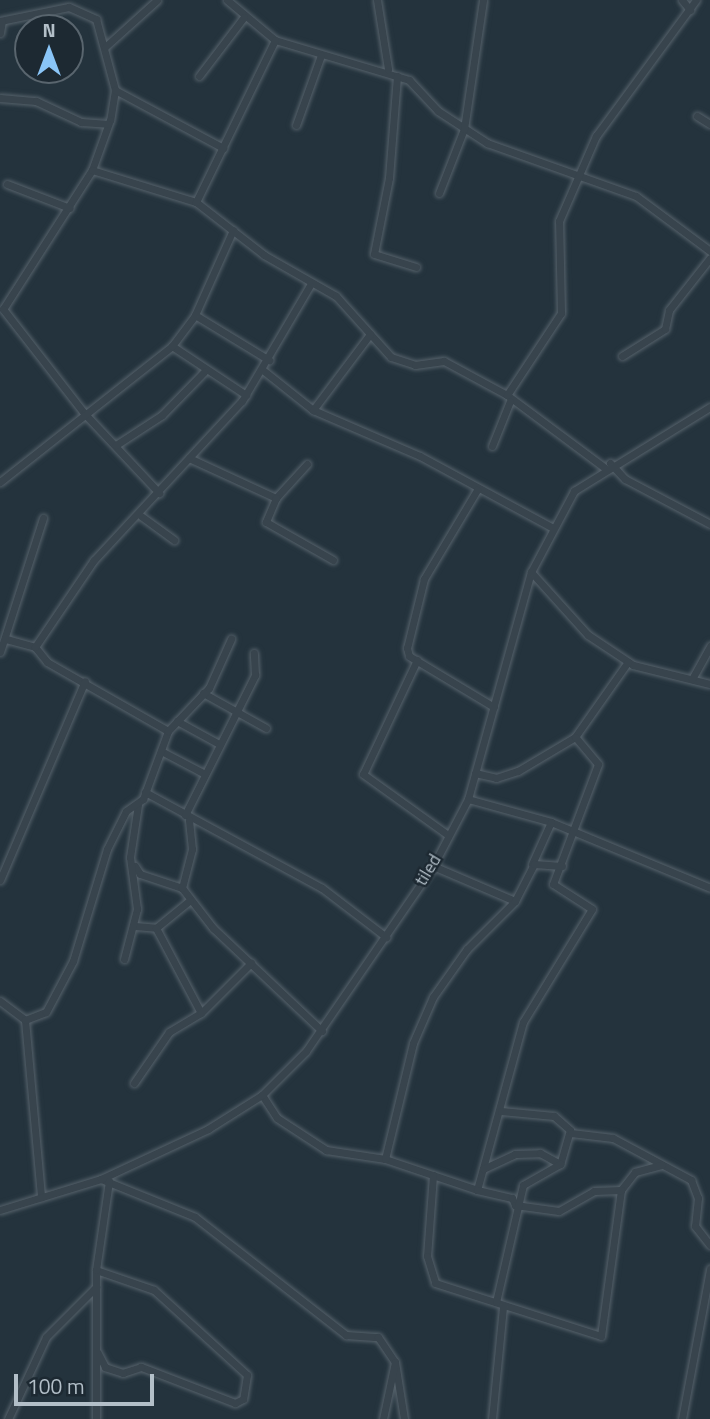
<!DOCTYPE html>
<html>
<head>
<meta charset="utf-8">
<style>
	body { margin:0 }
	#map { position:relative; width:710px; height:1419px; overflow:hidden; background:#24333d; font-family:"Titillium Web",sans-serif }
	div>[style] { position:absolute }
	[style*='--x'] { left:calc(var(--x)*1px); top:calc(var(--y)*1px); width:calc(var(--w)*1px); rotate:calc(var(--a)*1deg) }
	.roads { filter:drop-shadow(0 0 2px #56626b) drop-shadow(0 0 2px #56626b) }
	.street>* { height:7px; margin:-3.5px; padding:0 3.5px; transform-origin:3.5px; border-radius:3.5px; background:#38444d }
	span { translate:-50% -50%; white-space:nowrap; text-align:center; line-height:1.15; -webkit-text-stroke:5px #1d2932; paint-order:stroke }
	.street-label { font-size:18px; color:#b3bfc8 }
	.north { position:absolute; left:14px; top:14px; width:70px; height:70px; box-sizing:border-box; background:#1d2932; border:2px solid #59656e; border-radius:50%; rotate:0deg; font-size:19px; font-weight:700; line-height:28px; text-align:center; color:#b3bfc8 }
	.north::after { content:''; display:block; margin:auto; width:24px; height:32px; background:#8ac5f7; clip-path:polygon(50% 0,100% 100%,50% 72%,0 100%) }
	.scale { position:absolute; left:14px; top:1374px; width:140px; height:32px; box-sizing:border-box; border:4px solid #b3bfc8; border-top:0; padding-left:9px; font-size:21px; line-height:24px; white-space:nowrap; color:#b3bfc8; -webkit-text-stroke:5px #1d2932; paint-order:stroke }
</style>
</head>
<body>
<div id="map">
	<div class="roads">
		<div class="street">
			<div style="--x:227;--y:0;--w:62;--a:39.8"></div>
			<div style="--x:275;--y:40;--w:140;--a:16.6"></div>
			<div style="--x:409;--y:80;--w:42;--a:46.9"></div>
			<div style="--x:438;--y:111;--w:59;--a:33.1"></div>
			<div style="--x:487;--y:143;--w:158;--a:19.6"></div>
			<div style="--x:636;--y:196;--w:92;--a:36.6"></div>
			<div style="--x:377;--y:0;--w:70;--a:80.9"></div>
			<div style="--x:682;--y:0;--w:13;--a:51"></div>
			<div style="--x:0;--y:21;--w:70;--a:-11.5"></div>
			<div style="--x:69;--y:7;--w:30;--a:24"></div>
			<div style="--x:96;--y:19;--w:73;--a:75"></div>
			<div style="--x:115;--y:90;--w:30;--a:99"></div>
			<div style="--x:110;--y:120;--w:53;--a:109.8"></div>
			<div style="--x:92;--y:170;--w:165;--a:122.6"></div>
			<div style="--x:3;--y:309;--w:132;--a:52.1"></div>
			<div style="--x:84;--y:413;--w:110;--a:46.8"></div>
			<div style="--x:0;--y:33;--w:12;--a:-81"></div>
			<div style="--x:105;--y:47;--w:70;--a:-42.1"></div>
			<div style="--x:199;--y:76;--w:74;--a:-52.7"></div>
			<div style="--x:397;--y:76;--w:102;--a:94.5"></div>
			<div style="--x:389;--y:178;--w:77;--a:101.2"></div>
			<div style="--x:374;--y:254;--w:44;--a:17.2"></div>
			<div style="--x:115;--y:90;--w:123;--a:28.2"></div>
			<div style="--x:0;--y:98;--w:36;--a:5"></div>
			<div style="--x:36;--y:101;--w:50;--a:25"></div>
			<div style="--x:81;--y:122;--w:27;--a:4"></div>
			<div style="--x:697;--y:116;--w:15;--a:32"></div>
			<div style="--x:296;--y:125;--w:74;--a:-70.3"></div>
			<div style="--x:92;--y:170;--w:109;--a:17.1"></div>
			<div style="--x:196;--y:202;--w:86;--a:37.9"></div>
			<div style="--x:264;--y:255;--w:83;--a:29.7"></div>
			<div style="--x:336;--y:296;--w:82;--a:48"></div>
			<div style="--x:391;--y:357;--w:25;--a:18"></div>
			<div style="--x:415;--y:365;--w:29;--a:-8"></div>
			<div style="--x:444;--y:361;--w:72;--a:28.4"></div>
			<div style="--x:507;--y:395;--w:122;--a:36.7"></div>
			<div style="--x:7;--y:184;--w:67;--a:20.9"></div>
			<div style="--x:439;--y:193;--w:69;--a:-68.7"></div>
			<div style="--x:464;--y:129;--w:130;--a:-81.6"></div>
			<div style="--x:196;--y:202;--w:180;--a:-64"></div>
			<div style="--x:195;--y:315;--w:87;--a:31.3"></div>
			<div style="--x:172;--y:346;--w:89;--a:33.5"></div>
			<div style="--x:622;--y:356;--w:51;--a:-32.1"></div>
			<div style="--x:665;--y:329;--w:19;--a:-78"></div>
			<div style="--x:669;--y:310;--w:66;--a:-51.7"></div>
			<div style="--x:264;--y:371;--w:63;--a:38.5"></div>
			<div style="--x:313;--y:410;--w:116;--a:23.3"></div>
			<div style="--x:420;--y:456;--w:151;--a:28.4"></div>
			<div style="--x:507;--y:395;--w:98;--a:-56.6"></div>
			<div style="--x:561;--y:313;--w:92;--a:-91.2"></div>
			<div style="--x:559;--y:221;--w:93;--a:-66.5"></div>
			<div style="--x:596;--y:136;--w:169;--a:-53.7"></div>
			<div style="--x:313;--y:410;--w:95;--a:-53.1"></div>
			<div style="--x:116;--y:445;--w:55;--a:-33.1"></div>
			<div style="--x:162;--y:415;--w:60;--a:-45.7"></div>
			<div style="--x:492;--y:446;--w:48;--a:-68.2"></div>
			<div style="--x:189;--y:458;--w:96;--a:24.7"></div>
			<div style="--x:610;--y:463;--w:22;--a:47"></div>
			<div style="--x:625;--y:479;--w:96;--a:27.9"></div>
			<div style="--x:307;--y:464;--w:46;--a:132.4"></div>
			<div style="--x:276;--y:498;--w:26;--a:113"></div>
			<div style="--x:266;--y:522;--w:77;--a:29.6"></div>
			<div style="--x:0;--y:482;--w:219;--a:-38.3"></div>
			<div style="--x:172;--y:346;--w:39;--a:-53"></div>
			<div style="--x:195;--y:315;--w:93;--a:-65.9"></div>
			<div style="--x:477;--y:490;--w:104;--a:120.8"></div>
			<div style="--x:424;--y:579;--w:71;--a:103.8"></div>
			<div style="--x:407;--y:648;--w:8;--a:76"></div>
			<div style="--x:409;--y:656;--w:99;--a:31"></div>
			<div style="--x:141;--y:516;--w:41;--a:36"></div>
			<div style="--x:531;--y:572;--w:85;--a:47.9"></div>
			<div style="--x:588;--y:635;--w:54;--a:33.7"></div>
			<div style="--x:633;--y:665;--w:79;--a:13.9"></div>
			<div style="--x:6;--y:639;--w:30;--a:15"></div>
			<div style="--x:35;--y:647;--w:19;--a:51"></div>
			<div style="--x:47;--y:662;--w:139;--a:29.7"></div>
			<div style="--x:35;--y:647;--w:105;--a:-55.9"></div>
			<div style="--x:94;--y:560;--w:217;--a:-47.1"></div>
			<div style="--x:242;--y:401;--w:134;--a:-59.6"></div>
			<div style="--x:0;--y:652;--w:141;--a:-72.2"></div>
			<div style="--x:417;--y:660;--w:126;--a:115.3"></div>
			<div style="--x:363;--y:774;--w:105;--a:35.7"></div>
			<div style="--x:692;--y:679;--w:38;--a:-61"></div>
			<div style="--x:203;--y:693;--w:72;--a:29.1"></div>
			<div style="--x:177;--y:721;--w:48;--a:28.7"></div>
			<div style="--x:163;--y:752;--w:47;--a:27.6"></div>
			<div style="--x:475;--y:773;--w:22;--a:13"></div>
			<div style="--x:496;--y:778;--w:23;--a:-18"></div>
			<div style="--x:518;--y:771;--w:66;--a:-30.8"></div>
			<div style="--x:575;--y:737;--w:92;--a:-54.8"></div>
			<div style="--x:145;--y:792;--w:201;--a:28.5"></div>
			<div style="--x:322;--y:888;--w:81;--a:37.4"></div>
			<div style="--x:468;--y:799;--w:86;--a:15.5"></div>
			<div style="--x:551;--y:822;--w:172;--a:22.5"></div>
			<div style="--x:185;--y:815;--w:157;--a:-63.4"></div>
			<div style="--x:255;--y:675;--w:22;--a:-93"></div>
			<div style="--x:532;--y:864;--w:46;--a:-65.7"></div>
			<div style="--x:135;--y:866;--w:9;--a:58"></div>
			<div style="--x:140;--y:874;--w:44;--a:18.4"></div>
			<div style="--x:182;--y:888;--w:51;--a:52.2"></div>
			<div style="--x:213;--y:928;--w:150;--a:43.4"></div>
			<div style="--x:433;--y:866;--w:89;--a:23.1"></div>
			<div style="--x:0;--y:880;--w:216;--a:-66.9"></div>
			<div style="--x:182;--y:888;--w:40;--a:-75.6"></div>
			<div style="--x:192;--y:849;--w:29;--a:-96"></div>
			<div style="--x:135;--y:926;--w:21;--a:5"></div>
			<div style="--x:156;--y:928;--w:43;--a:-39.3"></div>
			<div style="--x:156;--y:928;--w:96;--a:62.1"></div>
			<div style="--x:124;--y:959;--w:52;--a:-75.4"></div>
			<div style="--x:137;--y:909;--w:52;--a:-97.7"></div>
			<div style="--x:130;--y:857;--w:53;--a:-81.3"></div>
			<div style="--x:0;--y:1001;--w:31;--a:37"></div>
			<div style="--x:25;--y:1020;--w:178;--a:84.8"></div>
			<div style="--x:25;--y:1020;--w:22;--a:-21"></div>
			<div style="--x:46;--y:1012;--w:58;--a:-62.1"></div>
			<div style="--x:73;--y:961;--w:117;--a:-73.1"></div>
			<div style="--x:107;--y:849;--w:42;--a:-63.4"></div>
			<div style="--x:126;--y:811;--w:21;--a:-35"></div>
			<div style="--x:143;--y:799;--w:72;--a:-69.8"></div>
			<div style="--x:168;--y:731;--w:59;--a:-46.4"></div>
			<div style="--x:209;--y:688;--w:54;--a:-65.8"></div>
			<div style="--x:134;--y:1083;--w:62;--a:-55.5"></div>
			<div style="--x:169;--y:1032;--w:37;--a:-31"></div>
			<div style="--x:201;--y:1013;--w:71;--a:-45"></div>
			<div style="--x:262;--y:1095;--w:27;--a:57"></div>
			<div style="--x:277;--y:1118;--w:59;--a:33.1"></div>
			<div style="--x:326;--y:1150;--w:60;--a:8.7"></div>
			<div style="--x:385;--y:1159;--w:97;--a:18.6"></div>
			<div style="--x:477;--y:1190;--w:174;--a:-74.7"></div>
			<div style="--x:523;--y:1022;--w:132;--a:-58.6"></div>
			<div style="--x:592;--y:909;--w:46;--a:-147.3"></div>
			<div style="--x:553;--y:884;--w:128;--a:-69.4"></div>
			<div style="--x:598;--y:764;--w:35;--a:-130"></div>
			<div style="--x:501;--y:1111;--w:53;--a:5.4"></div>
			<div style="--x:554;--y:1116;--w:21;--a:41"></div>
			<div style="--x:570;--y:1130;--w:35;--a:106"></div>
			<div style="--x:571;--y:1133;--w:42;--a:6.8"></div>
			<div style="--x:613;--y:1138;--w:89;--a:28.3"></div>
			<div style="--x:691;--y:1180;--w:19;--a:69"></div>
			<div style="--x:698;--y:1198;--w:28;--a:96"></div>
			<div style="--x:695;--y:1226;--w:24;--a:52"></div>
			<div style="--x:385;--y:1159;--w:119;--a:-76.4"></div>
			<div style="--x:413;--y:1043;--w:50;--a:-66.5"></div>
			<div style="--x:433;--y:997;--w:59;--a:-54.7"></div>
			<div style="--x:467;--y:949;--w:68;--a:-45"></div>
			<div style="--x:515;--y:901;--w:42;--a:-62.8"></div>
			<div style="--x:534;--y:864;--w:28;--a:4"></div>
			<div style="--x:483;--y:1169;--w:35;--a:-25"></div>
			<div style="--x:515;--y:1154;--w:25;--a:-2"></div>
			<div style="--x:540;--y:1153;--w:23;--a:29"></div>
			<div style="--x:433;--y:1175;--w:81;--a:94.2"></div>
			<div style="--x:427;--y:1256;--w:28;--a:73"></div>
			<div style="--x:435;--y:1283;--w:174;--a:17.7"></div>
			<div style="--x:601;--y:1336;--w:147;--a:-82.2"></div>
			<div style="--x:621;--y:1190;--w:23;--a:-52"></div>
			<div style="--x:635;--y:1172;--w:28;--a:-15"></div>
			<div style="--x:101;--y:1179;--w:101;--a:22"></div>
			<div style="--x:195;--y:1217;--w:192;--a:38"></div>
			<div style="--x:346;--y:1335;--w:32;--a:4"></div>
			<div style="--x:378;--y:1337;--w:30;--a:56"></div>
			<div style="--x:395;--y:1362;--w:58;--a:81"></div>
			<div style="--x:477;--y:1190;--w:36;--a:13"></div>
			<div style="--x:512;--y:1198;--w:8;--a:67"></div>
			<div style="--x:515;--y:1205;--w:44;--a:7.8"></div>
			<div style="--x:559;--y:1211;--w:40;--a:-29.7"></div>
			<div style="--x:594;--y:1191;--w:27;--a:-2"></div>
			<div style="--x:0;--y:1210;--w:106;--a:-17.1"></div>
			<div style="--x:101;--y:1179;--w:118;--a:-25"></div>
			<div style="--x:208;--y:1129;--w:64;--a:-32.2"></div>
			<div style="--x:262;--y:1095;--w:62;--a:-45"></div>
			<div style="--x:306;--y:1051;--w:224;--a:-55.5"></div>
			<div style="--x:433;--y:866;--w:76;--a:-62.4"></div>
			<div style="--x:468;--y:799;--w:236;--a:-74.5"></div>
			<div style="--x:531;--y:572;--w:92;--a:-62"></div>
			<div style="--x:574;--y:491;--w:160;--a:-31.7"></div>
			<div style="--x:96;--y:1270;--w:61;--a:19"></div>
			<div style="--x:154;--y:1290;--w:126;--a:42.4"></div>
			<div style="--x:247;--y:1375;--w:24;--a:99"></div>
			<div style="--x:243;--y:1399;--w:9;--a:153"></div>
			<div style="--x:235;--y:1403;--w:101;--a:-159"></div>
			<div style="--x:141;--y:1367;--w:19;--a:162"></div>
			<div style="--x:123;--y:1373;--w:19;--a:-162"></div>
			<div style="--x:105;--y:1367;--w:16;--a:-117"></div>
			<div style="--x:496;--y:1302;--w:120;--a:-77"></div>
			<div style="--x:523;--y:1185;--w:43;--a:-29.6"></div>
			<div style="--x:8;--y:1419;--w:90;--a:-65.1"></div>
			<div style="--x:46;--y:1337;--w:71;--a:-45"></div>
			<div style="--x:96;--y:1419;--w:149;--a:-90"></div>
			<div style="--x:96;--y:1270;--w:90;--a:-81.7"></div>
			<div style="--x:383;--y:1419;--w:58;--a:-78.1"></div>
			<div style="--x:492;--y:1419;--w:114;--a:-84.4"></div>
			<div style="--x:682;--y:1419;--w:153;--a:-79.4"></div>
		</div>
	</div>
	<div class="street-label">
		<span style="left:428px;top:870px;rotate:-59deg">tiled</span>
	</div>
	<div class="north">N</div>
	<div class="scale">100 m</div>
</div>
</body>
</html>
